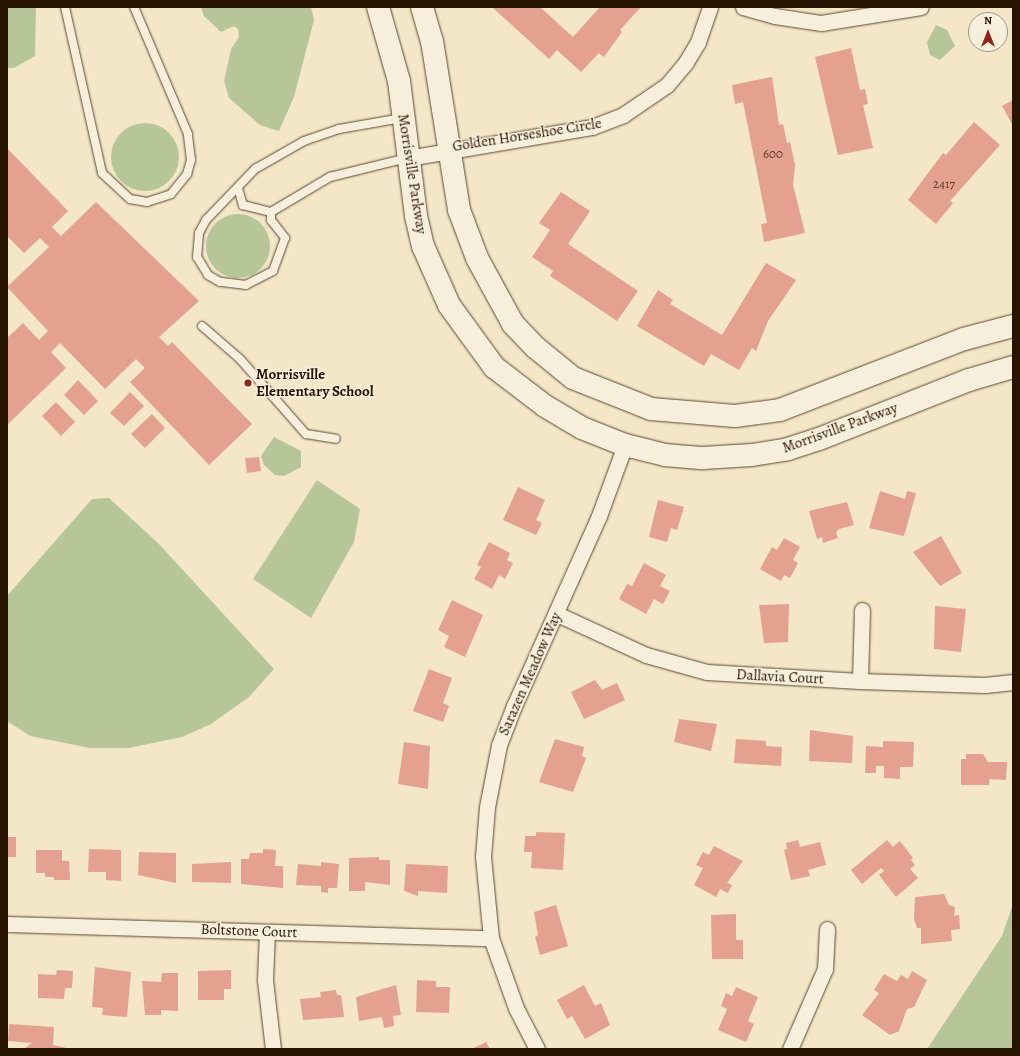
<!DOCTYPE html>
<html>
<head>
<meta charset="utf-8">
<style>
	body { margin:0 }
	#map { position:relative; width:1020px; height:1056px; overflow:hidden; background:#f3e7c7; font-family:Alegreya,serif }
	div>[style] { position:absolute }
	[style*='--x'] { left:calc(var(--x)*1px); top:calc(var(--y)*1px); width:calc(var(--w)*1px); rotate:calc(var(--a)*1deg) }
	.green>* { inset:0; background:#b7c698 }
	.round { border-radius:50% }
	.building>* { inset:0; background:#e5a18f }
	.roads { filter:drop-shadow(0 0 1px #594832) drop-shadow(0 0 1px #594832) }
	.lane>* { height:8px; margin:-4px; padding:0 4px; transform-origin:4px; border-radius:4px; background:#f7efdb }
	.street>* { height:15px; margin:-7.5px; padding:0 7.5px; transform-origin:7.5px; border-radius:7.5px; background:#f7efdb }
	.secondary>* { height:22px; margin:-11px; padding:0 11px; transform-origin:11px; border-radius:11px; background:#f7efdb }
	.dots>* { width:11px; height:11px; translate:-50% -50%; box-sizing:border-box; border:2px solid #f7efdb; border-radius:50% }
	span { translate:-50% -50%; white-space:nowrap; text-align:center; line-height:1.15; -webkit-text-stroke:3px #f7efdb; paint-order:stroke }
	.number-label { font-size:13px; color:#563624 }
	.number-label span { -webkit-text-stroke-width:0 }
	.street-label { font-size:15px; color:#261300 }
	.poi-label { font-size:15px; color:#261300; font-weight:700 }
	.left { translate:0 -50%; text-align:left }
	.frame { position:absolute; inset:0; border:8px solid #261300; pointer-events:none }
	.north { position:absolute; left:968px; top:12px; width:40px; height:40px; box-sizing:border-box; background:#f7efdb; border:1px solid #a39783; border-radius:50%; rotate:0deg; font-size:11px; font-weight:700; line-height:16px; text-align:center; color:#261300 }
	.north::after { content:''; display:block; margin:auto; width:14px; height:18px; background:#8f2418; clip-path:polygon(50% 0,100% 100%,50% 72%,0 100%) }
</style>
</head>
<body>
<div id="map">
	<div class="green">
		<div style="clip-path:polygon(7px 7px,36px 7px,35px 56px,14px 68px,7px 68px)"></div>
		<div style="clip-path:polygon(201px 7px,311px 7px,314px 20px,294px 97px,279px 131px,260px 125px,229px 98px,224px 81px,231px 49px,239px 37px,238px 29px,234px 26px,221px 32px,204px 16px)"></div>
		<div style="clip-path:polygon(936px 25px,947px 30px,955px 46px,940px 60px,930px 55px,927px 42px)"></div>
		<div class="round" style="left:111px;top:123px;width:68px;height:68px"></div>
		<div class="round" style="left:206px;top:214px;width:64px;height:64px"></div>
		<div style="clip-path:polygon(274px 437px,301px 451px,301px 467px,284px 476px,275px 475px,264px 465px,261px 456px)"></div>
		<div style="clip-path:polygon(317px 480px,360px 509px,354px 542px,311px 618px,253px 579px)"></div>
		<div style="clip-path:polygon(109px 498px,158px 543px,274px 669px,249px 697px,211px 724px,182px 737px,129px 748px,90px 748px,30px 736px,7px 721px,7px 596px,92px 499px)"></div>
		<div style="clip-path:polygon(1013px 904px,1013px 1049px,927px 1049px,1002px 936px)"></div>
	</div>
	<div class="building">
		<div style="clip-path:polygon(492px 7px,540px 7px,573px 37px,600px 7px,641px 7px,620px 30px,622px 32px,604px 57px,599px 53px,581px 72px,557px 50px,549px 59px)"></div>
		<div style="clip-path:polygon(851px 48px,860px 90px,865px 89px,868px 104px,863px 105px,873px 148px,838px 155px,815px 57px)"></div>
		<div style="clip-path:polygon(772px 77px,779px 125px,783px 124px,787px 143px,790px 142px,795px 165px,793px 185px,805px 233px,764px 242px,761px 224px,767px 223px,743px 102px,735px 104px,732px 85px)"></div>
		<div style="clip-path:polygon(1013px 100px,1013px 126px,1002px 106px)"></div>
		<div style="clip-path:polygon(974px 122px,1000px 145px,950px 201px,953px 203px,936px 224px,908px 200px,943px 153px,946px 155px)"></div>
		<div style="clip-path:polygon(7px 148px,68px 211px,52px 227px,61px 236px,96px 202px,199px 301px,159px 337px,168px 346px,172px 342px,252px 424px,209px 465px,130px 382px,145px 368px,136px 359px,105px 389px,60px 343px,51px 352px,66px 368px,7px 425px,7px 338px,23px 323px,39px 340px,48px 331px,7px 287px,49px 247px,40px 238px,24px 253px,7px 236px)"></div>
		<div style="clip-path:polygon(561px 192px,590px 211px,568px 244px,638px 291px,617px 321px,550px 276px,553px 271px,532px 257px,550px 230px,539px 223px)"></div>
		<div style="clip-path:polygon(766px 263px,796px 280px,768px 321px,756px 351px,752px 348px,739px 370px,711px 354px,704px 366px,637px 326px,658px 290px,673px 300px,670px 304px,722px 335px)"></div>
		<div style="clip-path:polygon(78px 380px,98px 401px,84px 415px,64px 395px)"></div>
		<div style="clip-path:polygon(130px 392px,144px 406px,124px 426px,110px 413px)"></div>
		<div style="clip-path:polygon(56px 402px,75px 422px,61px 436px,42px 416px)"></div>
		<div style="clip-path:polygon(152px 414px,165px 428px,145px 448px,131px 434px)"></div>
		<div style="clip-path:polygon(259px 457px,261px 471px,247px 473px,245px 458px)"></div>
		<div style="clip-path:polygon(518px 487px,545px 500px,536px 520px,542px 523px,536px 535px,503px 520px)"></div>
		<div style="clip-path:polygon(880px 491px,905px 499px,907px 491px,916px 493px,904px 536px,869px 528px)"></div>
		<div style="clip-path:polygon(658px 500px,684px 507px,677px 530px,671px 528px,667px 542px,649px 537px)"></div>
		<div style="clip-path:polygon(847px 502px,854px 525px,839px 529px,836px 532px,838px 538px,823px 543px,822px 537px,817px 539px,809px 511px)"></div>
		<div style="clip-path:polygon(941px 536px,962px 573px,940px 586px,913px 552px)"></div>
		<div style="clip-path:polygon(784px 538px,800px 547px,793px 560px,798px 563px,790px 578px,784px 575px,781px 581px,760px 569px,772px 547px,777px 550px)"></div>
		<div style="clip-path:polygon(489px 542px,510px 553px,507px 560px,513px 563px,505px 579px,499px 575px,492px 589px,474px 579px,481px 567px,477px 565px)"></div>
		<div style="clip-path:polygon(644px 563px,666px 575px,660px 586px,670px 591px,663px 604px,654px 599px,646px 614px,619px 599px,627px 584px,632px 586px)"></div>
		<div style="clip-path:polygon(452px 600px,483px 615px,465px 657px,444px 647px,449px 636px,438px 630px)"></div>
		<div style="clip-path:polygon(789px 604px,788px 642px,764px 643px,759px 605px)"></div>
		<div style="clip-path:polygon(935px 606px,966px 609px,961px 652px,934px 649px)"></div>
		<div style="clip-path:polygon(429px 669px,452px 678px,443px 703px,449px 706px,443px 722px,413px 711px)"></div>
		<div style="clip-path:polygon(595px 680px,602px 690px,617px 683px,625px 700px,584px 719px,571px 692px)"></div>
		<div style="clip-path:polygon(679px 719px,717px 724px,711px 751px,674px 742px)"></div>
		<div style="clip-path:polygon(810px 730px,853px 736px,852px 763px,809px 761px)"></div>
		<div style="clip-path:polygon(555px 739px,584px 747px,582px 756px,586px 758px,573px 792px,539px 782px)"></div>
		<div style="clip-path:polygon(736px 739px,766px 741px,766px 746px,782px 747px,781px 766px,734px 763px)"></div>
		<div style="clip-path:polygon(883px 741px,914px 742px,913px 767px,900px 767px,900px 779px,884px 778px,884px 766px,876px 766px,876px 773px,865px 773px,866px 746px,883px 747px)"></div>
		<div style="clip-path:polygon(404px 742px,430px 746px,428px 789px,398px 784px)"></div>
		<div style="clip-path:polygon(966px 754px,983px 754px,988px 762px,1007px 762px,1006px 780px,989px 779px,989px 785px,961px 785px,961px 759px,966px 759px)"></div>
		<div style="clip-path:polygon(536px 832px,565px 833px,563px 870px,531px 868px,532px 852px,524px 852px,525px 836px,536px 836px)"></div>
		<div style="clip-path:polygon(7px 837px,16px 837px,16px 857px,7px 857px)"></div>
		<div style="clip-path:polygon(798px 840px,800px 847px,820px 842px,826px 865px,808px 870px,810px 876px,791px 880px,784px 850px,787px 849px,786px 843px)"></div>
		<div style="clip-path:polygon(887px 840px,893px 847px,900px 841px,913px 858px,911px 860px,915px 865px,910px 869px,918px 878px,896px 897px,879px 875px,884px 871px,881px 868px,862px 884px,851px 870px)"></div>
		<div style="clip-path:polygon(714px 846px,743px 861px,727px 883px,732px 885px,728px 893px,720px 889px,716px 897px,694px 885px,703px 868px,696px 865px,703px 852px,709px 855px)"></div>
		<div style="clip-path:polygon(89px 849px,121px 850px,121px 881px,106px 880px,106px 872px,88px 872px)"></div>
		<div style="clip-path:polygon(263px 849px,276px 850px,275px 866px,283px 866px,283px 888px,241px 884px,241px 859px,249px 859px,250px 853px,263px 853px)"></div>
		<div style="clip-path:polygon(36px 850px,62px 850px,62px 861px,69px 861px,70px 880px,54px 880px,54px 877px,45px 877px,45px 873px,36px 873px)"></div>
		<div style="clip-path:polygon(139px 852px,176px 853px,176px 883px,138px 875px)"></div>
		<div style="clip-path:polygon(379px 857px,379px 860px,390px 860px,390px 885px,365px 882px,365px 891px,349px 891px,349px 858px)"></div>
		<div style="clip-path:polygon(231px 862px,231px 883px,192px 882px,192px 864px)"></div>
		<div style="clip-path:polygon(321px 862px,339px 864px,337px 888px,328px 888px,328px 893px,321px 892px,321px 886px,296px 885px,298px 864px,321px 866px)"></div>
		<div style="clip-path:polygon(406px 864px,448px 866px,447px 893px,418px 891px,418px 896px,404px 891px)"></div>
		<div style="clip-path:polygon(944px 894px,949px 905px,955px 907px,954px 916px,959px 915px,960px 929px,951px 930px,952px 941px,921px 944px,921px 928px,917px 928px,914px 919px,915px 897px)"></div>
		<div style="clip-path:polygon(556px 905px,568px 946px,540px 955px,535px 937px,538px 935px,534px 912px)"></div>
		<div style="clip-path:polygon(736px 914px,736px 940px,743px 940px,743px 959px,712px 959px,711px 915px)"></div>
		<div style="clip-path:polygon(95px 967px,131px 972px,127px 1017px,102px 1015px,103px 1008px,92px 1007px)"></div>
		<div style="clip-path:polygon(57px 970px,73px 971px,72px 988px,65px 988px,64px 999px,38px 998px,38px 974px,56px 975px)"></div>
		<div style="clip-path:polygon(231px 970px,231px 989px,224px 989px,224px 1000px,198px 1000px,198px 971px)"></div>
		<div style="clip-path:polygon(912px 971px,927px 980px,914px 1007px,907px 1009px,899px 1031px,890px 1035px,862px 1015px,879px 993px,874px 990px,884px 974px,897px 981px,901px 975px,908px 979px)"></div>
		<div style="clip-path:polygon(162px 973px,178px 973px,178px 1011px,161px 1010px,161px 1015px,145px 1015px,142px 981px,161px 982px)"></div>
		<div style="clip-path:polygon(417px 980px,436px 981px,436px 987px,450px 987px,449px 1013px,416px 1012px)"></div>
		<div style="clip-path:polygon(396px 985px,401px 1015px,393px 1016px,394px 1026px,384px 1028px,382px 1017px,359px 1021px,356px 997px)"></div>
		<div style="clip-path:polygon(584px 985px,595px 1006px,601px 1003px,610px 1025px,585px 1039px,572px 1016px,567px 1019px,557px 1000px)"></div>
		<div style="clip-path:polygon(736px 987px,758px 997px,748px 1021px,754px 1024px,746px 1042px,718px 1030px,727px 1009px,721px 1006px,726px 993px,732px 996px)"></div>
		<div style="clip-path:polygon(336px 990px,337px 995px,341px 995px,344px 1017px,303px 1020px,300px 999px,321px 997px,320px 992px)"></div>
		<div style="clip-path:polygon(9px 1024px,54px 1027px,53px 1045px,71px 1049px,24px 1049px,32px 1043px,8px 1041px)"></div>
		<div style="clip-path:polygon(486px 1042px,490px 1049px,472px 1049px)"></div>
	</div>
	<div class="roads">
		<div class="lane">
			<div style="--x:65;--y:7;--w:170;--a:77.4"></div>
			<div style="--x:102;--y:173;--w:38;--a:43"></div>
			<div style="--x:130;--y:199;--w:17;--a:10"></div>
			<div style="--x:147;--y:202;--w:25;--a:-18"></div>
			<div style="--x:171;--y:194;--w:26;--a:-51"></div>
			<div style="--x:187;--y:174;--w:15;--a:-74"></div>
			<div style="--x:191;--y:160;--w:26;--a:-97"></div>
			<div style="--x:188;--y:134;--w:138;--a:-113"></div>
			<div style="--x:238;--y:188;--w:18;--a:74"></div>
			<div style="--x:243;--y:205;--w:29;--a:14"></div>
			<div style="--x:271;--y:212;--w:69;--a:-30.7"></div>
			<div style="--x:330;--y:177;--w:79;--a:-13.9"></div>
			<div style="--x:271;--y:212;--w:8;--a:90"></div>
			<div style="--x:271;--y:220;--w:23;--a:52"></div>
			<div style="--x:285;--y:238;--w:35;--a:110"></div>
			<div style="--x:273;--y:271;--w:30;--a:153"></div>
			<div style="--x:246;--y:285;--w:26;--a:-173"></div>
			<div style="--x:220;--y:282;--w:14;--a:-150"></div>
			<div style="--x:208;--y:275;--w:21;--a:-121"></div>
			<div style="--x:197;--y:257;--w:24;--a:-85"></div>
			<div style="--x:199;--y:233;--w:15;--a:-62"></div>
			<div style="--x:206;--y:220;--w:71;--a:-46.1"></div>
			<div style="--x:255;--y:169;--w:56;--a:-29.7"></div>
			<div style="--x:304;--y:141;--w:37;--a:-19"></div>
			<div style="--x:339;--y:129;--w:64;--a:-9.9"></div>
			<div style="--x:202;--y:326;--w:50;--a:41"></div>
			<div style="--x:240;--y:359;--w:100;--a:48.7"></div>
			<div style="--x:306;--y:434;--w:30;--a:9"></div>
		</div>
		<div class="street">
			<div style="--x:743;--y:7;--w:33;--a:16"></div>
			<div style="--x:775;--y:16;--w:47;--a:8.7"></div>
			<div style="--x:821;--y:23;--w:101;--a:-9.1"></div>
			<div style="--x:408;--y:158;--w:187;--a:-9.6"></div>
			<div style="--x:592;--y:127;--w:33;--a:-21"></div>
			<div style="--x:623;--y:115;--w:53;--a:-34.3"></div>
			<div style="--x:667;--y:85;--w:30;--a:-50"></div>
			<div style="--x:686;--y:62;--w:23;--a:-59"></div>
			<div style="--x:698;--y:42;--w:37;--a:-71"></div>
			<div style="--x:557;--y:614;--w:98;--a:24.7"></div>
			<div style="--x:646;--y:655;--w:63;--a:15.6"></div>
			<div style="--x:707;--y:672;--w:153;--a:3.4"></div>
			<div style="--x:860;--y:681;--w:125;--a:1.8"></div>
			<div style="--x:985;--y:685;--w:28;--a:-6"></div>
			<div style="--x:860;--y:681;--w:71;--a:-88.4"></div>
			<div style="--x:7;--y:924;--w:484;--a:1.7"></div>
			<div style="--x:267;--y:932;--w:48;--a:92.4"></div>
			<div style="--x:265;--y:980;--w:69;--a:83.4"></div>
			<div style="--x:537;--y:1049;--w:46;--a:-117.1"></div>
			<div style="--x:516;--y:1008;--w:74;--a:-109.7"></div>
			<div style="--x:491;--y:938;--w:81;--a:-95.6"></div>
			<div style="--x:483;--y:857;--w:50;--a:-85.4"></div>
			<div style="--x:487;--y:807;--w:63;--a:-79"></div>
			<div style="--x:499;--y:745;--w:42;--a:-69"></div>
			<div style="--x:514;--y:706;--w:208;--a:-65.9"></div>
			<div style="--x:599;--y:516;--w:76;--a:-69.9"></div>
			<div style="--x:790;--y:1049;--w:87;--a:-66.4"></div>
			<div style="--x:825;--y:969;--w:40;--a:-87.1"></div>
		</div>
		<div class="secondary">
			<div style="--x:378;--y:7;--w:77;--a:74.2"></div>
			<div style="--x:399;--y:81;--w:136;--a:82.8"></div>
			<div style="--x:416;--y:216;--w:31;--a:77"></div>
			<div style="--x:423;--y:246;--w:64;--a:66.2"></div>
			<div style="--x:449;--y:305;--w:77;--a:54"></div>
			<div style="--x:494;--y:367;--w:64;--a:37.4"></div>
			<div style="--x:545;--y:406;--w:43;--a:30.7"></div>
			<div style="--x:582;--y:428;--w:46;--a:21.6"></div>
			<div style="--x:625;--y:445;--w:41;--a:14"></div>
			<div style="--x:665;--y:455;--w:38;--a:5"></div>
			<div style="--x:703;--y:458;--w:49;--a:-3.5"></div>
			<div style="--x:752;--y:455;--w:36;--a:-9"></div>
			<div style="--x:788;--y:449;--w:33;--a:-18"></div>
			<div style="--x:819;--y:439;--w:161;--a:-21.5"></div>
			<div style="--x:969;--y:380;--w:46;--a:-16.5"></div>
			<div style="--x:422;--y:7;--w:35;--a:74"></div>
			<div style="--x:432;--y:41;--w:171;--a:80.9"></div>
			<div style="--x:459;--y:210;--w:51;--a:69.4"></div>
			<div style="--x:477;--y:258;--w:75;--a:61.4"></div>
			<div style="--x:513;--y:324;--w:32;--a:46"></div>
			<div style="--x:535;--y:347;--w:49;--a:39.2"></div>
			<div style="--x:573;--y:378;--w:84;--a:21.7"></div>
			<div style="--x:651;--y:409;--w:84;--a:4.8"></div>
			<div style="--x:735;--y:416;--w:45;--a:-7.6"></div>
			<div style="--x:780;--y:410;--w:197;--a:-21.1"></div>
			<div style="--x:964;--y:339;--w:51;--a:-14.9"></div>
		</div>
	</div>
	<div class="dots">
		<div style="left:248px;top:383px;background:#8f2418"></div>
	</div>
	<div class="number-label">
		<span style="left:773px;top:154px">600</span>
		<span style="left:944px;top:184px">2417</span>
	</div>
	<div class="street-label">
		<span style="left:527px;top:135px;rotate:-9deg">Golden Horseshoe Circle</span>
		<span style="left:412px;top:174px;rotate:81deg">Morrisville Parkway</span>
		<span style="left:840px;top:428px;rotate:-20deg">Morrisville Parkway</span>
		<span style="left:530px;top:674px;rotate:-66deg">Sarazen Meadow Way</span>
		<span style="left:780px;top:677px;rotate:3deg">Dallavia Court</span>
		<span style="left:249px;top:931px;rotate:2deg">Boltstone Court</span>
	</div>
	<div class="poi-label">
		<span class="left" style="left:256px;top:383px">Morrisville<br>Elementary School</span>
	</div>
	<div class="frame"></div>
	<div class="north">N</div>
</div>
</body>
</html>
